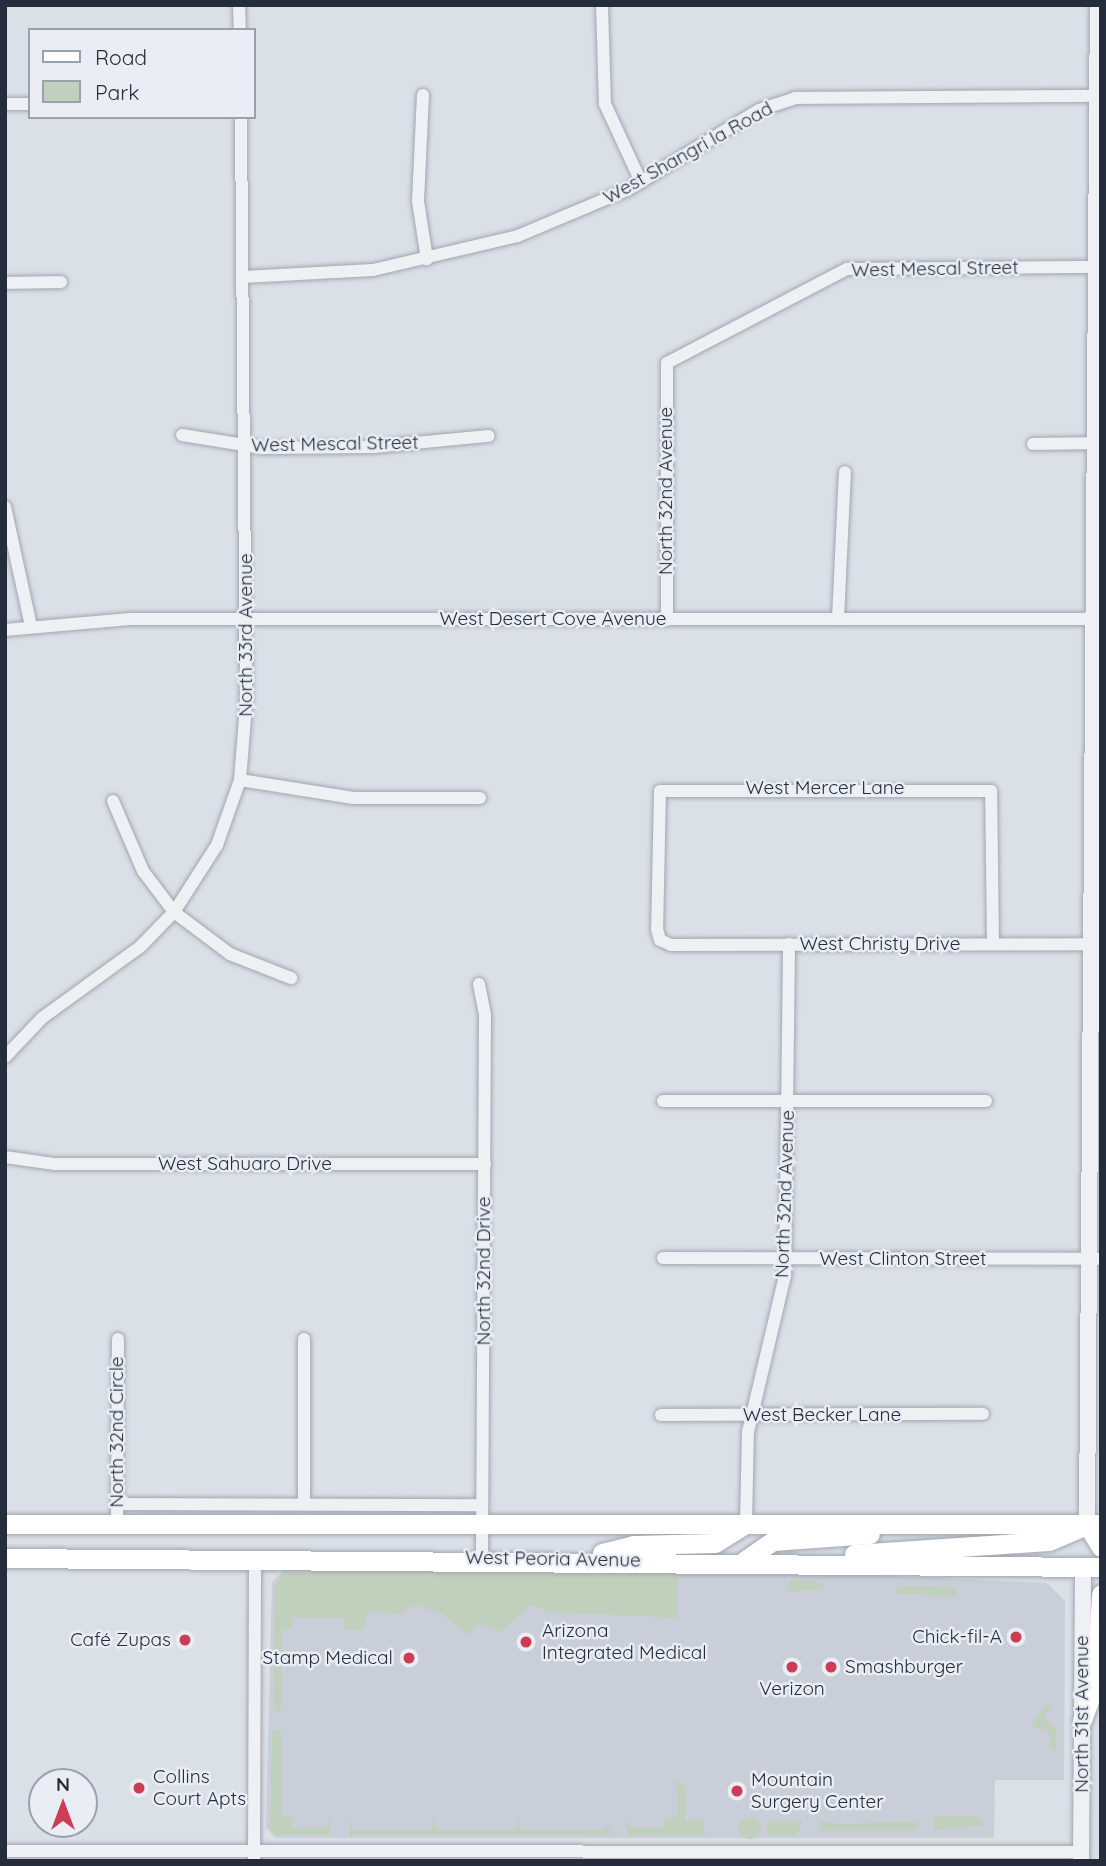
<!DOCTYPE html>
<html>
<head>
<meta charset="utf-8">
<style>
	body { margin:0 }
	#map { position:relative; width:1106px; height:1866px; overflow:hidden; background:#dbdfe6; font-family:Quicksand,sans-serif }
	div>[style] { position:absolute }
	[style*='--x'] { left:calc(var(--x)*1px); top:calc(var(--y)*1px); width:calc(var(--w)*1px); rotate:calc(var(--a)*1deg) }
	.built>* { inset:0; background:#c9ced8 }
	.green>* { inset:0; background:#c1d0bc }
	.round { border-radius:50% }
	.roads { filter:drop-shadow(0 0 2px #a1a6b0) drop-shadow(0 0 2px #a1a6b0) }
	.minor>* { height:12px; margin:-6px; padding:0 6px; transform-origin:6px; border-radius:6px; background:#eef0f4 }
	.tertiary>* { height:16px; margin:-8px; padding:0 8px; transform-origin:8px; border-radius:8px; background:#eef0f4 }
	.secondary>* { height:19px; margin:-9.5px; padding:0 9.5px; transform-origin:9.5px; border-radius:9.5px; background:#fff }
	.dots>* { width:19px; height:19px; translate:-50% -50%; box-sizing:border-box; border:4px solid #eaeef4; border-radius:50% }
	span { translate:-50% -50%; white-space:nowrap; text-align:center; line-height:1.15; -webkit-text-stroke:5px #eaeef4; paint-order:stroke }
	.street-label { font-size:19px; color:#252d3c }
	.poi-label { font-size:19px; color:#252d3c }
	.left { translate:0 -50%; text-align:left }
	.right { translate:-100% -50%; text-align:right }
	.frame { position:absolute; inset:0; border:7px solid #252d3c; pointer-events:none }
	.legend { position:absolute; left:28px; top:28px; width:228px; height:91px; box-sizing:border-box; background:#eaeef4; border:2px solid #9ba1aa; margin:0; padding:9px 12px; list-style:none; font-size:21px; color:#252d3c }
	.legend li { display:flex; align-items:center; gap:14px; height:35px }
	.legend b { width:35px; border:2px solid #9ba1aa }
	.north { position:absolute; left:28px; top:1768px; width:70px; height:70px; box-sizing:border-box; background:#eaeef4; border:2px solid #9ba1aa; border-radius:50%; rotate:0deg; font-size:19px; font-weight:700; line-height:28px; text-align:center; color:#252d3c }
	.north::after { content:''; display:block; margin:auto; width:24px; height:32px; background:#ce3c53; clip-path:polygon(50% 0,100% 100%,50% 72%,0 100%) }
</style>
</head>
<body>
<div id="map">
	<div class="built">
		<div style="clip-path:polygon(285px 1569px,810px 1572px,1047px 1583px,1065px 1601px,1064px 1780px,995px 1780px,994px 1838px,275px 1838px,266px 1827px,272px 1582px)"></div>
	</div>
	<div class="green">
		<div style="clip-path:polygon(284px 1572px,678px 1573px,678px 1618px,550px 1612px,531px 1605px,500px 1632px,480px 1623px,467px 1635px,441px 1613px,416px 1605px,400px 1614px,368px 1611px,363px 1630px,345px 1630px,343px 1618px,293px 1618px,292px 1629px,281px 1631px,281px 1710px,293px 1711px,273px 1711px,275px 1586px)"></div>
		<div style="clip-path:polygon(793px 1580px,821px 1582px,825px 1588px,789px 1592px,785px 1586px)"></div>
		<div style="clip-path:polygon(898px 1586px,953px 1587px,959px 1597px,895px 1593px)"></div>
		<div style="clip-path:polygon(1046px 1702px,1051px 1706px,1044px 1717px,1056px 1729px,1057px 1749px,1050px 1749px,1049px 1732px,1031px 1727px)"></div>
		<div style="clip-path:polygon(292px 1728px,281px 1731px,282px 1816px,292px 1818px,292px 1828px,326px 1827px,330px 1816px,329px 1835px,277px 1835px,270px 1829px,272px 1731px)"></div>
		<div style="clip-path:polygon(676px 1781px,685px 1785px,685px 1820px,705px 1821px,704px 1835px,628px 1835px,627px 1817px,630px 1828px,664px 1828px,665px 1817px,677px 1817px)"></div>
		<div style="clip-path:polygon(934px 1816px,977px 1817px,985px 1825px,934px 1830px)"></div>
		<div class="round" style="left:739px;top:1817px;width:22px;height:22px"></div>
		<div style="clip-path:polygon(434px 1817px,436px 1830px,515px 1830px,518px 1817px,520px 1830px,605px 1830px,610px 1820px,608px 1835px,349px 1835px,349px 1817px,352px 1830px,431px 1830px)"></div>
		<div style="clip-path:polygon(767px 1821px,802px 1821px,803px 1822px,796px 1835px,767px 1835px)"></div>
		<div style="clip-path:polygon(819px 1821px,842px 1824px,919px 1821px,914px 1831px,821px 1831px)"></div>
	</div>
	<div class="roads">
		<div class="minor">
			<div style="--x:239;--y:5;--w:25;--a:88"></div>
			<div style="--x:602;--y:5;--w:99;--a:88.3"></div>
			<div style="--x:605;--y:104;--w:86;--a:65.2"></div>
			<div style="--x:423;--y:95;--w:106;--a:92.7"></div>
			<div style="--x:418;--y:201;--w:59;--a:81.2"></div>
			<div style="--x:5;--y:104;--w:25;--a:0"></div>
			<div style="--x:243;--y:277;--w:130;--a:-3.1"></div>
			<div style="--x:373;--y:270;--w:149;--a:-13.2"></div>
			<div style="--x:518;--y:236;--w:118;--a:-22.9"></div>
			<div style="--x:627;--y:190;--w:154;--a:-31.2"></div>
			<div style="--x:759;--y:110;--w:38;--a:-18"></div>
			<div style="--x:795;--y:98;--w:306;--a:-0.4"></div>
			<div style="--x:5;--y:283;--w:56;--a:-1"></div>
			<div style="--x:182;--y:435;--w:82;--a:9.1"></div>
			<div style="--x:263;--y:448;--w:110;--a:-0.5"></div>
			<div style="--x:373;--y:447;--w:116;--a:-5.5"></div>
			<div style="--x:1033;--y:444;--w:68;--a:-0.8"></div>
			<div style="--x:5;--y:507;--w:122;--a:77.7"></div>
			<div style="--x:838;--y:619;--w:147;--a:-87.3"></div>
			<div style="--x:667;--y:620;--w:257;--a:-90"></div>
			<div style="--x:667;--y:363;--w:203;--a:-27.6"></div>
			<div style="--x:847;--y:269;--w:254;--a:-0.5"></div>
			<div style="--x:5;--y:630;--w:125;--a:-5"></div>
			<div style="--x:130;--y:619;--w:970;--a:0"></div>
			<div style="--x:240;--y:780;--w:115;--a:9"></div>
			<div style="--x:354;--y:798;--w:126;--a:0"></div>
			<div style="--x:113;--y:801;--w:76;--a:66.8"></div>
			<div style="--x:143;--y:871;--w:51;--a:52.9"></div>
			<div style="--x:174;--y:912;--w:70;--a:36.9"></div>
			<div style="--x:230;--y:954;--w:66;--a:21.5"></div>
			<div style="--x:993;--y:944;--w:153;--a:-90.7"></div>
			<div style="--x:991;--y:791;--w:331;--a:180"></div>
			<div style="--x:660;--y:791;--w:138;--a:91.2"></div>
			<div style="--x:657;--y:929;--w:11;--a:75"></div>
			<div style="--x:660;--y:940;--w:12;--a:24"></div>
			<div style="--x:671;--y:945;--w:430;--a:-0.1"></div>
			<div style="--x:479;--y:984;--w:32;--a:79"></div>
			<div style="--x:485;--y:1015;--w:543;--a:90.32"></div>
			<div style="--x:5;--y:1057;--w:54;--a:-46.5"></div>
			<div style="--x:42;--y:1018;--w:122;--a:-36"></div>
			<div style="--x:141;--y:946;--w:47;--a:-45.9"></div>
			<div style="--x:174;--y:912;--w:80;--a:-57.3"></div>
			<div style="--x:217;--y:845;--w:69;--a:-70.5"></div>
			<div style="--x:240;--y:780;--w:75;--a:-85.4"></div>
			<div style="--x:246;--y:705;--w:588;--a:-90.49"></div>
			<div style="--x:663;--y:1101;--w:323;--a:0"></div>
			<div style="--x:5;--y:1157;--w:49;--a:8.1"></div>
			<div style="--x:54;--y:1164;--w:431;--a:0"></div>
			<div style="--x:663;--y:1258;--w:438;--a:0.1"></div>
			<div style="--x:661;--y:1415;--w:322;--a:-0.2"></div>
			<div style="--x:117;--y:1504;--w:365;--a:0.2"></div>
			<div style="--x:304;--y:1504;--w:165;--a:-90"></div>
			<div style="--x:746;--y:1524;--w:92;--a:-88.8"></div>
			<div style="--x:748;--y:1432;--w:160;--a:-76.7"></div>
			<div style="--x:785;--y:1276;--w:332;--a:-89.3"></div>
			<div style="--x:117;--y:1525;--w:186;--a:-89.7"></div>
			<div style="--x:5;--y:1851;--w:1076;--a:0.05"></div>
			<div style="--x:254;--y:1861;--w:303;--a:-89.8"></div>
		</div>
		<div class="tertiary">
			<div style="--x:1087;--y:1524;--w:1519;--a:-89.59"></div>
			<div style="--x:1081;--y:1861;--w:294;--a:-89.6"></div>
		</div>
		<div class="secondary">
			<div style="--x:5;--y:1524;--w:1096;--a:0"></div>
			<div style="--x:1087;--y:1524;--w:27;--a:59"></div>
			<div style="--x:602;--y:1553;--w:32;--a:-14"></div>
			<div style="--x:633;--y:1545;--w:82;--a:-1.4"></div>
			<div style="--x:715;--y:1543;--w:36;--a:-32"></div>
			<div style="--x:854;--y:1554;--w:195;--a:-3.8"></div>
			<div style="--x:1049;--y:1541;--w:34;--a:-23"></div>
			<div style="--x:5;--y:1558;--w:1096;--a:0.47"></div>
			<div style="--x:744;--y:1561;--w:35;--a:-35"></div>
			<div style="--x:773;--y:1541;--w:97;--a:-4.1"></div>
			<div style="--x:1082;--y:1720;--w:40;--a:-69.8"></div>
			<div style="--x:1096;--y:1682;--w:88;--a:-86.7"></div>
		</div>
	</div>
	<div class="dots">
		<div style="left:1016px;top:1637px;background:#ce3c53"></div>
		<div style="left:185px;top:1640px;background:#ce3c53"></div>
		<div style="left:526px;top:1642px;background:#ce3c53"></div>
		<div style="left:409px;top:1658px;background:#ce3c53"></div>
		<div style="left:792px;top:1667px;background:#ce3c53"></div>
		<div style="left:831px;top:1667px;background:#ce3c53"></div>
		<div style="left:139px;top:1788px;background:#ce3c53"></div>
		<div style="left:737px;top:1791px;background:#ce3c53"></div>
	</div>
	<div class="street-label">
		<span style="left:688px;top:153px;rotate:-29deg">West Shangri la Road</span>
		<span style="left:935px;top:269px;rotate:-1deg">West Mescal Street</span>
		<span style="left:335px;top:444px;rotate:-1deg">West Mescal Street</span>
		<span style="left:666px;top:491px;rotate:-90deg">North 32nd Avenue</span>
		<span style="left:553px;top:619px">West Desert Cove Avenue</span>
		<span style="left:246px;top:635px;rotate:-90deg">North 33rd Avenue</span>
		<span style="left:825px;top:788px">West Mercer Lane</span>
		<span style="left:880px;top:944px">West Christy Drive</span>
		<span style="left:245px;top:1164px">West Sahuaro Drive</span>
		<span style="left:785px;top:1194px;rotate:-88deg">North 32nd Avenue</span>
		<span style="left:903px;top:1259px">West Clinton Street</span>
		<span style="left:484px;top:1271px;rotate:-90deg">North 32nd Drive</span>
		<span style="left:822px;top:1415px">West Becker Lane</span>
		<span style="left:117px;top:1432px;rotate:-90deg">North 32nd Circle</span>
		<span style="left:553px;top:1559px;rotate:1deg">West Peoria Avenue</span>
		<span style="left:1082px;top:1714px;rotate:-90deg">North 31st Avenue</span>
	</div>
	<div class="poi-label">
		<span class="left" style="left:542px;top:1642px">Arizona<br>Integrated Medical</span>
		<span class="right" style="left:1002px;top:1637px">Chick-fil-A</span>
		<span class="right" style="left:171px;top:1640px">Café Zupas</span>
		<span class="right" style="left:393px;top:1658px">Stamp Medical</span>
		<span class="left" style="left:845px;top:1667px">Smashburger</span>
		<span style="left:792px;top:1689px">Verizon</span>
		<span class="left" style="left:153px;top:1788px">Collins<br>Court Apts</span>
		<span class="left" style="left:751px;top:1791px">Mountain<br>Surgery Center</span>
	</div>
	<div class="frame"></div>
	<ul class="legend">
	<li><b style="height:9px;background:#fff"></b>Road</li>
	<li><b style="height:19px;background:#c1d0bc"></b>Park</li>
	</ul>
	<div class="north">N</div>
</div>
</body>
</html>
